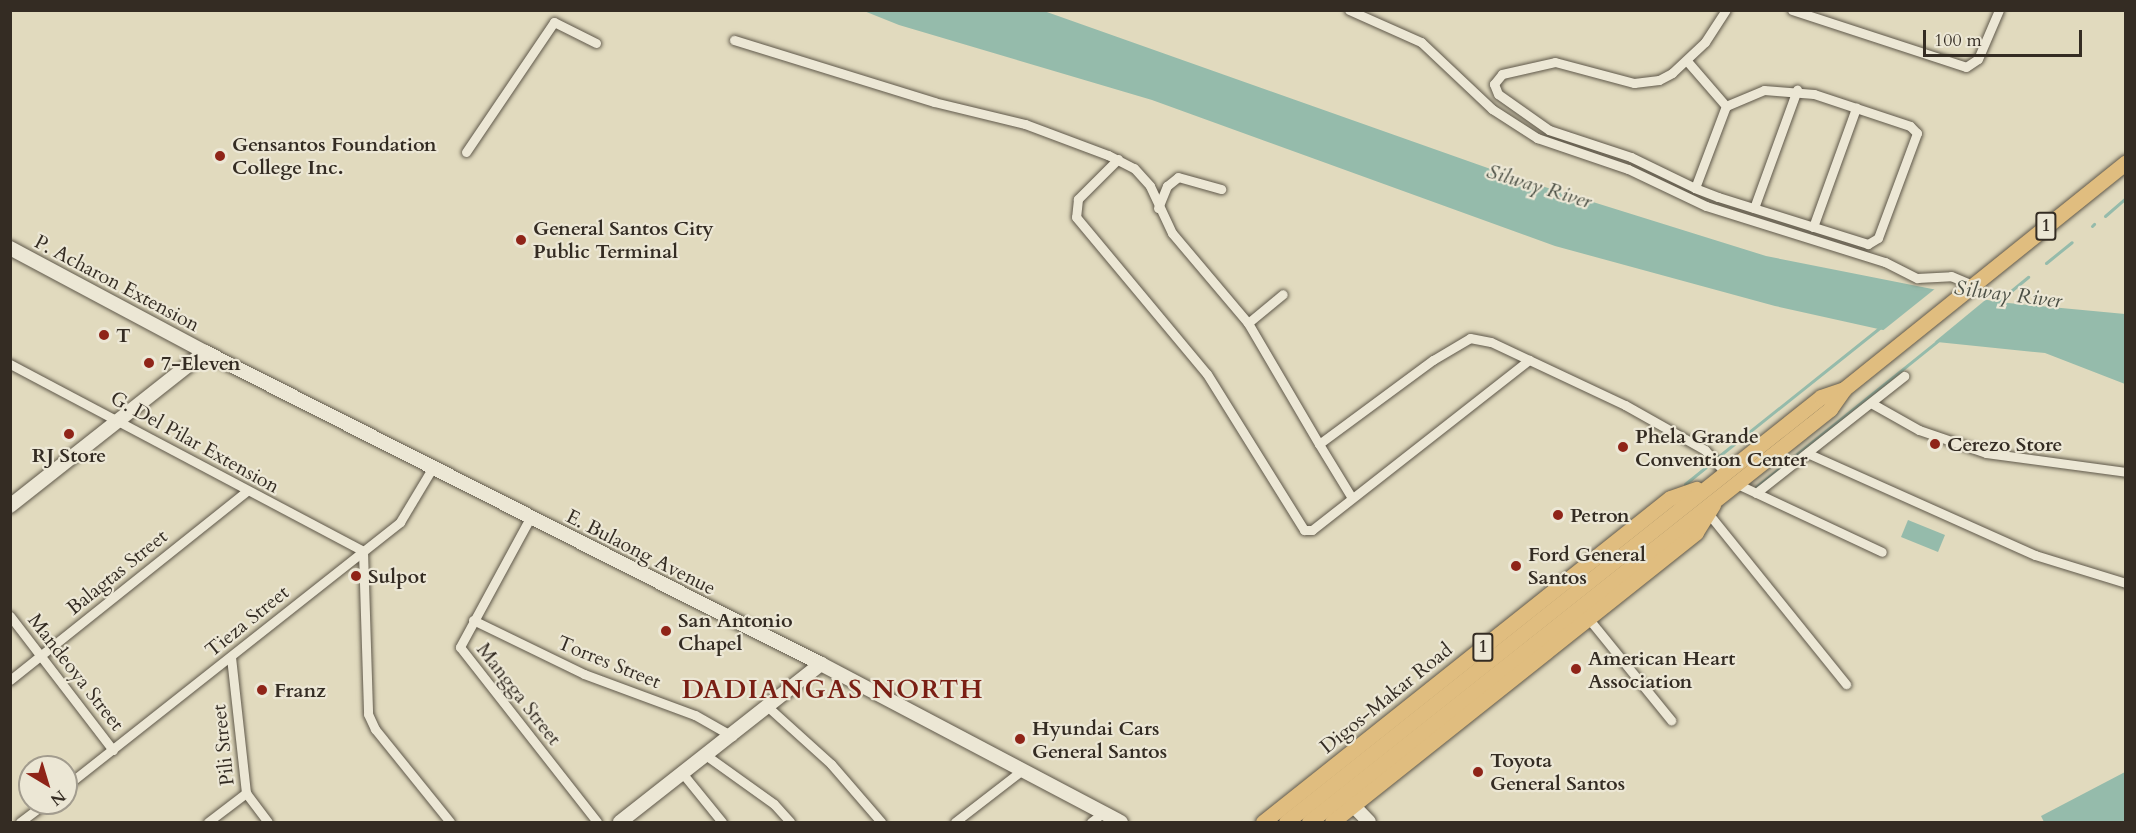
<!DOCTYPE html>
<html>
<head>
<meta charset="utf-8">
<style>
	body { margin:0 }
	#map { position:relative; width:2136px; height:833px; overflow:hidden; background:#e1dabe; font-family:Cardo,serif }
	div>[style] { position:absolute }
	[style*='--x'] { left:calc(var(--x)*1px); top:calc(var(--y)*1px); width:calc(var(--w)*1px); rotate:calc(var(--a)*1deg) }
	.water>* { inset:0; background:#95bbab }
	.pier>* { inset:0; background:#e1dabe }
	.stream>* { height:3px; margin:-1.5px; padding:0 1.5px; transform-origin:1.5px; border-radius:1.5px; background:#95bbab }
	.roads { filter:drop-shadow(0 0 2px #5f584a) drop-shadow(0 0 2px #5f584a) }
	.street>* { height:9px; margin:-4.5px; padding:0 4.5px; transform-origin:4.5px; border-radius:4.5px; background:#ece7d5 }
	.secondary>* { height:14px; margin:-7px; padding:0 7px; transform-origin:7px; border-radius:7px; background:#ece7d5 }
	.primary>* { height:15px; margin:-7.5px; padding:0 7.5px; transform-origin:7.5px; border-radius:7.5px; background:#e0bd7f }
	.dots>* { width:16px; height:16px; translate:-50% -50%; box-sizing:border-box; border:3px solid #ece7d5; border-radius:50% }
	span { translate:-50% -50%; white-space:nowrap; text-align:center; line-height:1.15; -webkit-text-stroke:4.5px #ece7d5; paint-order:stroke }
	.shield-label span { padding:2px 4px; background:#ece7d5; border:2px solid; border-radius:4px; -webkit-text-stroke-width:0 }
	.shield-label { font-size:18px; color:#342c23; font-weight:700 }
	.poi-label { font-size:20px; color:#342c23; font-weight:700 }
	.left { translate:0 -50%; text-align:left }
	.street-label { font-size:20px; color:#342c23 }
	.water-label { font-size:21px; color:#4c5045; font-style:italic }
	.district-label { font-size:26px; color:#7a1f14; font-weight:700; letter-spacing:1.5px }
	.frame { position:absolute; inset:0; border:12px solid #342c23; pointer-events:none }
	.north { position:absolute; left:18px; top:755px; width:60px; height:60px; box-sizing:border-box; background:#ece7d5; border:2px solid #a29c8e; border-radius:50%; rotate:142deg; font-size:16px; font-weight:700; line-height:24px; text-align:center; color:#342c23 }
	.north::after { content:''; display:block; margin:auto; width:21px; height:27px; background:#8f2418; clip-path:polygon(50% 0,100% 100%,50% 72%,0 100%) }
	.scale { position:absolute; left:1923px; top:30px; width:159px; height:27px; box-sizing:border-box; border:3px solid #342c23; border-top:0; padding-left:8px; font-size:18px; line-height:21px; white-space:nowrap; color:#342c23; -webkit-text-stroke:4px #ece7d5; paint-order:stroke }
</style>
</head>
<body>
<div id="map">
	<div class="water">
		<div style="clip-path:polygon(864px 11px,1044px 11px,1516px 178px,1766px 256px,1998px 302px,2125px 314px,2125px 384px,2045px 353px,1937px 342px,1775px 306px,1555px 246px,1152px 100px,899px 25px)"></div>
		<div style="clip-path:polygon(1908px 520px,1945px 535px,1938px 552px,1901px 537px)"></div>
		<div style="clip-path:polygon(2125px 772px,2125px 822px,2044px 822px,2041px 816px)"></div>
	</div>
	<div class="pier">
		<div style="clip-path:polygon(1936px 288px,1989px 297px,1932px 344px,1881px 332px)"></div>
	</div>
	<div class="stream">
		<div style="--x:2105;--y:216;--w:28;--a:-41"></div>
		<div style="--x:2092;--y:226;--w:3;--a:-45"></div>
		<div style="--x:2046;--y:263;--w:33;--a:-39"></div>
		<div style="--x:1995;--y:304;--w:43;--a:-39.3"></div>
		<div style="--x:1719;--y:456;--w:208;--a:-38.6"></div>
		<div style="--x:1685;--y:484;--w:33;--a:-39"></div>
		<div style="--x:1756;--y:487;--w:236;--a:-38.8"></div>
	</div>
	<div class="roads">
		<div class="street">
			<div style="--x:1349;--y:10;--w:79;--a:24"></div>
			<div style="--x:1421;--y:42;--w:98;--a:43.3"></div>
			<div style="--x:1492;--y:109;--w:54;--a:32.8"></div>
			<div style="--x:1537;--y:138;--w:96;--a:18.8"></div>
			<div style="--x:1628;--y:169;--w:86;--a:25.4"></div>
			<div style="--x:1706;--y:206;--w:188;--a:17.4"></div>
			<div style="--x:1885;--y:262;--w:36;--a:27"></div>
			<div style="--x:1917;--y:278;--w:34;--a:-3"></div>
			<div style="--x:1951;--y:276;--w:23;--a:23"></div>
			<div style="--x:1792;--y:10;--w:183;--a:18.1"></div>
			<div style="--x:1966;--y:67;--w:14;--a:-34"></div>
			<div style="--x:1978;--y:59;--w:53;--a:-66.8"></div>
			<div style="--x:734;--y:40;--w:209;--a:17.2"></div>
			<div style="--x:934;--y:102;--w:94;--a:13.6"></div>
			<div style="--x:1025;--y:124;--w:89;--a:20.5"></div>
			<div style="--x:1108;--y:155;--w:29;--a:27"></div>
			<div style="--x:1134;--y:168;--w:24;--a:48"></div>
			<div style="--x:1150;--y:186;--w:52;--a:64.9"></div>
			<div style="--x:1172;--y:233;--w:118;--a:49.8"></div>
			<div style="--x:1248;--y:323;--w:140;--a:59.6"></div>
			<div style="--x:1319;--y:444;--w:142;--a:-36.4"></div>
			<div style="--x:1433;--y:360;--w:43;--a:-30.7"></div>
			<div style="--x:1470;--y:338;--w:21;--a:11"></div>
			<div style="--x:1491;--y:342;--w:148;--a:25.2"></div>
			<div style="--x:1625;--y:405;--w:92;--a:29.4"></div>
			<div style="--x:1705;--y:450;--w:30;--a:48"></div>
			<div style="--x:1687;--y:61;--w:60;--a:49.1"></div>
			<div style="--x:466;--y:152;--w:157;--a:-55.9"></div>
			<div style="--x:554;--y:22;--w:47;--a:26.6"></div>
			<div style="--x:1118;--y:159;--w:57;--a:135"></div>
			<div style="--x:1078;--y:199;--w:18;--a:96"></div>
			<div style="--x:1076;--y:217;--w:204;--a:50.2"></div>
			<div style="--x:1207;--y:374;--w:184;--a:58.1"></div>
			<div style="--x:1304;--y:530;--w:8;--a:0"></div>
			<div style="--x:1312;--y:530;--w:276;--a:-38.1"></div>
			<div style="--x:1695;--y:188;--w:88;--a:-69.3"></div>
			<div style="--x:1726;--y:106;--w:41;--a:-22.8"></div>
			<div style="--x:1764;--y:90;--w:50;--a:4.6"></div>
			<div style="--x:1814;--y:94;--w:101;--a:18.4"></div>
			<div style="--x:1910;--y:126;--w:10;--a:45"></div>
			<div style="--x:1917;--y:133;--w:112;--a:110.4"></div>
			<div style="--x:1878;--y:238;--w:12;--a:149"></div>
			<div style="--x:1868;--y:244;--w:157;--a:-162.6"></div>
			<div style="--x:1718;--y:197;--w:25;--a:-159"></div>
			<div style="--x:1695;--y:188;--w:71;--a:-154.2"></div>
			<div style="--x:1631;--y:157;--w:86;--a:-161.8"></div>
			<div style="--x:1549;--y:130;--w:62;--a:-144.8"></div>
			<div style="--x:1498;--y:94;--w:11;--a:-112"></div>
			<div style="--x:1494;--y:84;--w:13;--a:-51"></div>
			<div style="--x:1502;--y:74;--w:54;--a:-12.8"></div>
			<div style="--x:1555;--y:62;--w:82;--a:14.9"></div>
			<div style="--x:1634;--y:83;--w:25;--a:-7"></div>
			<div style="--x:1659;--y:80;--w:15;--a:-28"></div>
			<div style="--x:1672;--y:73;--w:45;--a:-43.2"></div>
			<div style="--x:1705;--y:42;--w:38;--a:-57"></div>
			<div style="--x:1158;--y:208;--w:24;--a:-68"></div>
			<div style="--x:1167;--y:186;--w:14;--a:-39"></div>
			<div style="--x:1178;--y:177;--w:45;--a:15.6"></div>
			<div style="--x:1754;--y:208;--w:126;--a:-70"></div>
			<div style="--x:1813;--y:227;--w:127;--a:-70.1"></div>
			<div style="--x:1248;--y:323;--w:45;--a:-39.6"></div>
			<div style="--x:10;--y:364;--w:399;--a:27.9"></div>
			<div style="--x:363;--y:551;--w:163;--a:88.2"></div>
			<div style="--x:368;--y:714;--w:17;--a:65"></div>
			<div style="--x:375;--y:729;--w:119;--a:51.1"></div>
			<div style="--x:1871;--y:403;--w:55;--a:29.4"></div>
			<div style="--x:1919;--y:430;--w:71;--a:18.9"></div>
			<div style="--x:1986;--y:453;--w:141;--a:7.7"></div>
			<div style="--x:1319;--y:444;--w:63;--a:58.6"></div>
			<div style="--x:1807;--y:453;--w:250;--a:24.1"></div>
			<div style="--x:2035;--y:555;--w:95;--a:17.1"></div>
			<div style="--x:1735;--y:483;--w:162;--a:25.1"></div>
			<div style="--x:1756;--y:493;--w:189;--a:-38.3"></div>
			<div style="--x:1708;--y:513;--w:220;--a:51.1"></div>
			<div style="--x:530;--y:518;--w:147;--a:118.5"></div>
			<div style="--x:460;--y:647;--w:222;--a:51.9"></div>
			<div style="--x:10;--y:616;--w:169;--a:52.5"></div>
			<div style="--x:1588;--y:618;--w:132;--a:50.9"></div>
			<div style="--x:473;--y:620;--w:123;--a:25.9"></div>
			<div style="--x:584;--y:674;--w:118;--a:20.3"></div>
			<div style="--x:695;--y:715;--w:43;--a:29.6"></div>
			<div style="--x:231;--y:657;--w:137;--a:83.7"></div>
			<div style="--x:246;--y:793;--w:36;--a:53"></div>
			<div style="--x:10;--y:680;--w:303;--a:-38.6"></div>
			<div style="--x:768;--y:707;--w:85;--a:42.1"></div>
			<div style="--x:831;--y:764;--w:77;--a:49.2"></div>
			<div style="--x:707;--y:756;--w:82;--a:35.6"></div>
			<div style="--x:774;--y:804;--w:24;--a:48"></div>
			<div style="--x:683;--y:774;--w:62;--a:50.9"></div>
			<div style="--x:66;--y:786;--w:426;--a:-38.3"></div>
			<div style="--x:400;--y:522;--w:64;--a:-59"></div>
			<div style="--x:20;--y:822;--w:31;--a:-37"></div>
			<div style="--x:208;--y:822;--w:48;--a:-37.3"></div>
			<div style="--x:955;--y:822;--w:83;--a:-37.7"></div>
			<div style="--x:1091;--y:822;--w:15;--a:-37"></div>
		</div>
		<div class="secondary">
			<div style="--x:10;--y:248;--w:221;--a:28.1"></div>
			<div style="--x:205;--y:352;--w:691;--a:26.86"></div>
			<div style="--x:821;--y:664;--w:339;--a:27.8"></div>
			<div style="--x:10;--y:506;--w:248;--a:-38.3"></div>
			<div style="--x:1346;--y:798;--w:33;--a:46"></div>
			<div style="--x:620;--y:822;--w:256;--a:-38.2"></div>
		</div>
		<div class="primary">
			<div style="--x:1263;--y:822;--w:520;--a:-38.52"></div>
			<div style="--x:1670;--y:498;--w:28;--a:-19"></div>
			<div style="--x:1286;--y:822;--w:683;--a:-38.46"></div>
			<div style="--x:1821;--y:397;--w:24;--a:-19"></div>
			<div style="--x:1309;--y:822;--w:665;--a:-38.4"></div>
			<div style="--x:1830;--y:409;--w:24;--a:-55"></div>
			<div style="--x:1844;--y:389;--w:362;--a:-38.8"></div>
			<div style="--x:1332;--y:822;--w:465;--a:-38.5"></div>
			<div style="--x:1696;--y:532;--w:32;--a:-58"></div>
		</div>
	</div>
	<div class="dots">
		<div style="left:220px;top:156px;background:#8f2418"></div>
		<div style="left:521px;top:240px;background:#8f2418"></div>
		<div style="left:104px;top:335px;background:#8f2418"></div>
		<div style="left:149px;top:363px;background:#8f2418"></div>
		<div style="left:69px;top:434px;background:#8f2418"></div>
		<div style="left:1935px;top:444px;background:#8f2418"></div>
		<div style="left:1623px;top:447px;background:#8f2418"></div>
		<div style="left:1558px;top:515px;background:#8f2418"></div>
		<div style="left:1516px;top:566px;background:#8f2418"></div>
		<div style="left:356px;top:576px;background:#8f2418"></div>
		<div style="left:666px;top:631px;background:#8f2418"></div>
		<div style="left:1576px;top:669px;background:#8f2418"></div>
		<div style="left:262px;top:690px;background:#8f2418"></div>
		<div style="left:1020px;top:739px;background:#8f2418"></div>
		<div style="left:1478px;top:772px;background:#8f2418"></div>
	</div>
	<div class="shield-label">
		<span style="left:2046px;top:226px">1</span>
		<span style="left:1483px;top:647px">1</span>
	</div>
	<div class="poi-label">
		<span class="left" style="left:232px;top:156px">Gensantos Foundation<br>College Inc.</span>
		<span class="left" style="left:533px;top:240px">General Santos City<br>Public Terminal</span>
		<span class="left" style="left:116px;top:335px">T</span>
		<span class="left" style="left:161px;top:363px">7-Eleven</span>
		<span class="left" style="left:1635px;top:448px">Phela Grande<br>Convention Center</span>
		<span class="left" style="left:1947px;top:444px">Cerezo Store</span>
		<span style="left:69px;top:455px">RJ Store</span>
		<span class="left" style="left:1570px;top:515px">Petron</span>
		<span class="left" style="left:1528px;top:566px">Ford General<br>Santos</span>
		<span class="left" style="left:368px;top:576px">Sulpot</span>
		<span class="left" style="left:678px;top:632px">San Antonio<br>Chapel</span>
		<span class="left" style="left:1588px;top:670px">American Heart<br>Association</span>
		<span class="left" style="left:274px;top:690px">Franz</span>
		<span class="left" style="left:1032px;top:740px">Hyundai Cars<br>General Santos</span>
		<span class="left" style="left:1490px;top:772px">Toyota<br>General Santos</span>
	</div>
	<div class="street-label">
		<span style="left:117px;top:283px;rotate:28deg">P. Acharon Extension</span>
		<span style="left:195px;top:442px;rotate:29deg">G. Del Pilar Extension</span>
		<span style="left:641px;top:552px;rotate:27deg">E. Bulaong Avenue</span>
		<span style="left:117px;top:572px;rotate:-39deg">Balagtas Street</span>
		<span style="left:247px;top:621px;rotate:-39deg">Tieza Street</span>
		<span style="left:609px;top:662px;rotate:22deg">Torres Street</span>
		<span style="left:76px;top:672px;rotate:52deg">Mandeoya Street</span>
		<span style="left:519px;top:694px;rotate:52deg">Mangga Street</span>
		<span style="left:1386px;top:698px;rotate:-39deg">Digos-Makar Road</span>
		<span style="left:223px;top:745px;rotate:-96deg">Pili Street</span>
	</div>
	<div class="water-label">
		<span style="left:1539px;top:187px;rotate:17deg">Silway River</span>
		<span style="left:2008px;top:295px;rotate:7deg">Silway River</span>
	</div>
	<div class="district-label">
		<span style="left:833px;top:690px">DADIANGAS NORTH</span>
	</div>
	<div class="frame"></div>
	<div class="north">N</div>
	<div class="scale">100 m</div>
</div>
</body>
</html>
